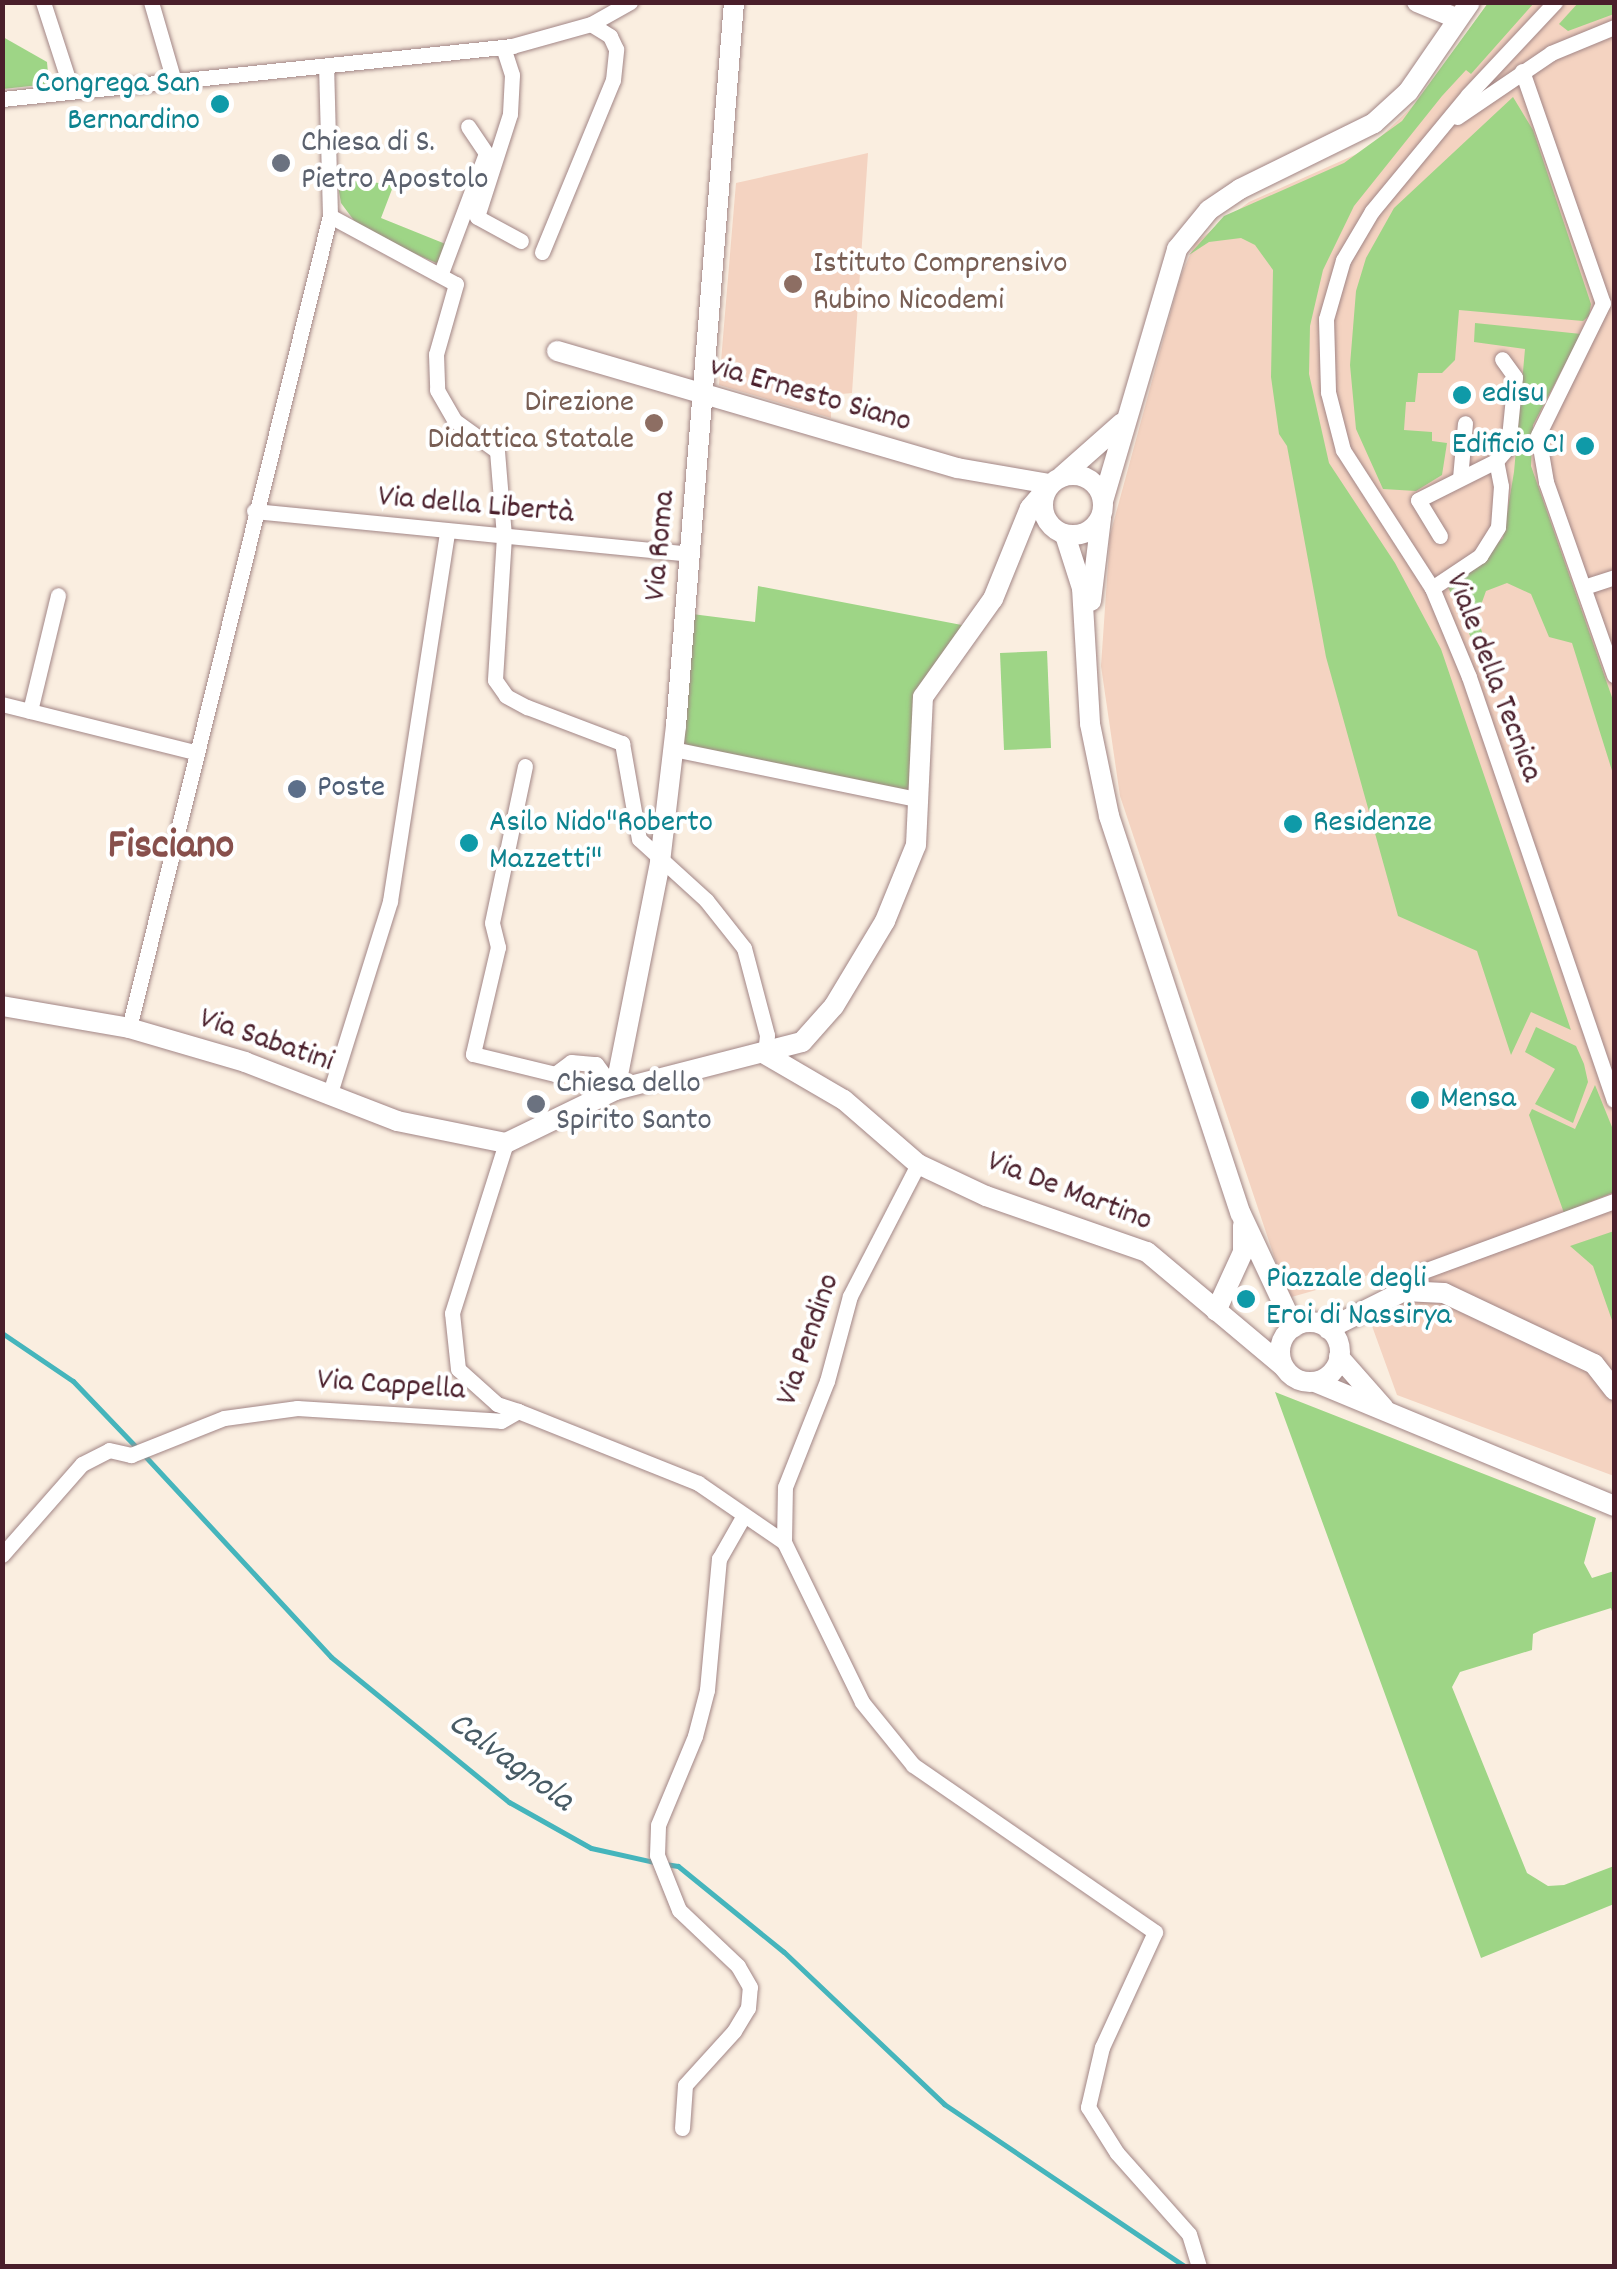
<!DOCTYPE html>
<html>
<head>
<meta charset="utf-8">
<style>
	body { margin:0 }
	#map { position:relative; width:1617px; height:2269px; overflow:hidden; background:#faeee0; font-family:Dekko,sans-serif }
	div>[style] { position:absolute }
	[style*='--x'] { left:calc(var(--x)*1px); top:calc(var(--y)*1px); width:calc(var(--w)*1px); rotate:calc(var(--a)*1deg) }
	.built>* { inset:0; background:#f4d3c1 }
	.green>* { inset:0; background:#9ed586 }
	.stream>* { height:5px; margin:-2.5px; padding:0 2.5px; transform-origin:2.5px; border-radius:2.5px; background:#45b5bc }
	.roads { filter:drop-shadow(0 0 2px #a28686) drop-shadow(0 0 2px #a28686) }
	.minor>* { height:15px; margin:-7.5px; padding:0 7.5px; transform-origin:7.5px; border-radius:7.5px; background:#fff }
	.tertiary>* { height:20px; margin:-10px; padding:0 10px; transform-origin:10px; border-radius:10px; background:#fff }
	.tertiary>.ring { margin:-10px; padding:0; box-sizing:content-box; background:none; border:20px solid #fff; border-radius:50% }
	.dots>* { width:28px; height:28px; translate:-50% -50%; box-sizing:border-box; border:5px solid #fff; border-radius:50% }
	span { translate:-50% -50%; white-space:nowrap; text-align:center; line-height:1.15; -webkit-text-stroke:8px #fff; paint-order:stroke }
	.culture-label { font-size:32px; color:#0d838f }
	.right { translate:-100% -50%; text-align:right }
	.left { translate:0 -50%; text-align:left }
	.worship-label { font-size:32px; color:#5b616d }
	.education-label { font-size:32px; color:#785e54 }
	.street-label { font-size:32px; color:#4a1f2b }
	.service-label { font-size:32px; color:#4e5e75 }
	.water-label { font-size:35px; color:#485b65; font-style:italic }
	.district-label { font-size:42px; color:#88504c; font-weight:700 }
	.frame { position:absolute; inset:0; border:5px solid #4a1f2b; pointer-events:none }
</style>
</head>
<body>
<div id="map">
	<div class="built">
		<div style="clip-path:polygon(1488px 3px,1614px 3px,1614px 1476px,1397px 1395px,1368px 1315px,1386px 1300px,1376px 1273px,1288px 1298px,1120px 796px,1101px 666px,1110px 535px,1180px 278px,1195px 243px,1249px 202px,1368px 149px,1418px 101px)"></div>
		<div style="clip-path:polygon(868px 153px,852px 393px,831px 395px,831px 418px,719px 385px,736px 183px)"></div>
	</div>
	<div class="green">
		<div style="clip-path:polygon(1488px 3px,1534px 3px,1471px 74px,1466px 70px,1442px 96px,1354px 206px,1323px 270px,1310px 326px,1309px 374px,1329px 463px,1395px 563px,1441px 649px,1571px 1030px,1531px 1012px,1511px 1055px,1477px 951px,1398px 916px,1326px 657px,1287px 446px,1279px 434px,1271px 377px,1273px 270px,1255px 245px,1241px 238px,1209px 242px,1189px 255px,1224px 216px,1344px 163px,1402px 121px)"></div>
		<div style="clip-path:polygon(1578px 3px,1614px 3px,1614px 14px,1568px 31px,1559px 24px)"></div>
		<div style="clip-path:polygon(3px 37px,47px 62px,49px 84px,3px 89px)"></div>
		<div style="clip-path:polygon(1513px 97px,1533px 130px,1591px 304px,1589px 316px,1583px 321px,1459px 310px,1455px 360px,1442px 373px,1418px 373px,1415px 402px,1406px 402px,1404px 430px,1432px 432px,1432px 441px,1447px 443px,1442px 475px,1416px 491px,1383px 489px,1356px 429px,1350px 365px,1356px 291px,1366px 258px,1394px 208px)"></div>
		<div style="clip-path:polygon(337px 180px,394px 184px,381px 218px,453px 247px,441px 265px,361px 230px,341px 203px)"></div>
		<div style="clip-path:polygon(1475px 323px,1581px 334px,1533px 425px,1531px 466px,1614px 703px,1614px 777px,1572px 643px,1549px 637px,1531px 594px,1507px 583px,1486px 591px,1477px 616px,1487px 648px,1477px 651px,1448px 587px,1503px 538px,1514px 472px,1525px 349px,1474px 342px)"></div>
		<div style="clip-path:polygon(758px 586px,967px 626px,922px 686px,915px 803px,679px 757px,692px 614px,755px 622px)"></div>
		<div style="clip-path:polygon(1047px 651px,1051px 748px,1004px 750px,1000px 653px)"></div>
		<div style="clip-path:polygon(1536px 1027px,1576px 1046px,1584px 1064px,1588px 1082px,1573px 1123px,1535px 1104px,1555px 1069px,1525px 1052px)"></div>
		<div style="clip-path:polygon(1595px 1085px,1614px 1132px,1614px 1192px,1564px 1213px,1529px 1115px,1532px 1109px,1575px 1129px)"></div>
		<div style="clip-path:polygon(1614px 1231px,1614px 1326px,1593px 1266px,1570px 1246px)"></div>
		<div style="clip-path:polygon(1275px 1392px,1596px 1518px,1584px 1563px,1592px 1578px,1614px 1571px,1614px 1618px,1611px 1608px,1541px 1630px,1533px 1634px,1532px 1650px,1460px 1672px,1452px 1687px,1527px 1873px,1548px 1886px,1564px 1885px,1614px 1866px,1614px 1904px,1481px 1958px)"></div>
	</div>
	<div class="stream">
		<div style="--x:2;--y:1333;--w:86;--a:34.1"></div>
		<div style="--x:73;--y:1381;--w:91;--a:46.3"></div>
		<div style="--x:144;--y:1455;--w:275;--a:47.2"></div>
		<div style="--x:331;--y:1657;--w:230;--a:39.2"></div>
		<div style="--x:509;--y:1802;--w:94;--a:29.3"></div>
		<div style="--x:591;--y:1848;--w:65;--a:12.5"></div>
		<div style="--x:665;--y:1864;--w:13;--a:9"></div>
		<div style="--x:678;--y:1866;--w:136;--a:39.1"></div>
		<div style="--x:784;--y:1952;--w:221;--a:43.5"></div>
		<div style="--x:944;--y:2104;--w:290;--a:34"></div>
	</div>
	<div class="roads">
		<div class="minor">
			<div style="--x:43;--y:2;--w:94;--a:72"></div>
			<div style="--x:151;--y:2;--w:82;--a:73.8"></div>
			<div style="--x:1555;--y:2;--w:127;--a:133.1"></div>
			<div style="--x:1468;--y:95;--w:151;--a:129.6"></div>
			<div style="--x:1372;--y:211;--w:57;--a:120.6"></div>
			<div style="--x:1343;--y:260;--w:61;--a:106.1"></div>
			<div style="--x:1326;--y:319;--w:73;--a:88.4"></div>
			<div style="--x:1328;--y:392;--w:60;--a:75.5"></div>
			<div style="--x:1343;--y:450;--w:164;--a:57.2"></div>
			<div style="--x:1432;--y:588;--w:96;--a:67.4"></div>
			<div style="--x:1469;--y:677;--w:447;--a:71.1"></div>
			<div style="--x:503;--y:47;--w:29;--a:72"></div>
			<div style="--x:512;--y:75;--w:39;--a:93"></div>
			<div style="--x:510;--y:114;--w:108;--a:107.8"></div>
			<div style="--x:477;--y:217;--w:50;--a:28.6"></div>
			<div style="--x:1522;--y:71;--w:246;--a:70.8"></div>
			<div style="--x:1603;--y:303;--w:147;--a:116.2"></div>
			<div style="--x:1538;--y:435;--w:48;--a:80.3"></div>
			<div style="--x:1546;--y:482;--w:205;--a:70.6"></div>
			<div style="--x:2;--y:99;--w:513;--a:-5.93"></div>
			<div style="--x:512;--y:46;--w:82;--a:-15.6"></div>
			<div style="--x:591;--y:24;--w:45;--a:-29.4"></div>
			<div style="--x:1457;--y:117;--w:114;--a:-34.2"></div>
			<div style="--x:1551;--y:53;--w:68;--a:-22.4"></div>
			<div style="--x:330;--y:216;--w:143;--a:28.4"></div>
			<div style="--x:456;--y:284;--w:73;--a:105.9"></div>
			<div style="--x:436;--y:354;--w:36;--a:88"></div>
			<div style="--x:437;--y:390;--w:34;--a:60"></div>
			<div style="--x:454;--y:420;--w:53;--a:35.8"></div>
			<div style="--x:497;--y:451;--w:85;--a:85.3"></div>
			<div style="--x:504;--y:536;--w:144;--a:93.6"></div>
			<div style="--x:495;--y:680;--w:19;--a:55"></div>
			<div style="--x:506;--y:696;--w:24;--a:28"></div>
			<div style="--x:527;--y:707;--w:102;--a:20.8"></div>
			<div style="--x:622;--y:743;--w:97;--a:80"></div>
			<div style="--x:639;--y:839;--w:91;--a:42.3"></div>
			<div style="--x:706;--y:900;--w:61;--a:51.6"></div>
			<div style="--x:744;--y:948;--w:90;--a:75.2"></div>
			<div style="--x:767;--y:1035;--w:19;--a:96"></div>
			<div style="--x:542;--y:252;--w:186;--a:-67.6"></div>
			<div style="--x:613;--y:80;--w:31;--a:-84"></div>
			<div style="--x:616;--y:49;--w:14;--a:-115"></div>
			<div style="--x:610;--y:36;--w:22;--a:-148"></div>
			<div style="--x:441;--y:273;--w:128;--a:-69.4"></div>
			<div style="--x:486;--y:153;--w:32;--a:-124"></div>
			<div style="--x:1460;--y:478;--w:55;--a:-84.8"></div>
			<div style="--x:254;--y:511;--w:440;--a:5.6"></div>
			<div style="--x:1440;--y:536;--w:42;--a:-121.4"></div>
			<div style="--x:1418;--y:500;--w:87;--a:-26.6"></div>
			<div style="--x:1496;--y:461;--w:18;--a:-49"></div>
			<div style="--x:1508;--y:447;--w:70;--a:-84.3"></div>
			<div style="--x:1515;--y:377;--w:22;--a:-126"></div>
			<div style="--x:1584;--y:587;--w:32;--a:-18"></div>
			<div style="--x:1432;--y:588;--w:58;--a:-33.7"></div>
			<div style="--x:1480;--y:556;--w:34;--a:-58"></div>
			<div style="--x:1498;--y:527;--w:41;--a:-85.8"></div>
			<div style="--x:1501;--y:486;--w:25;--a:-101"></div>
			<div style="--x:2;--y:704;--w:198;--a:14"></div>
			<div style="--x:30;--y:711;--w:119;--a:-76.4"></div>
			<div style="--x:673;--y:749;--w:249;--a:11.6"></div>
			<div style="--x:525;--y:766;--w:160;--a:101.9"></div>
			<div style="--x:492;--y:923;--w:25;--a:76"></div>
			<div style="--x:498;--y:947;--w:110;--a:103.2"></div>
			<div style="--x:473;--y:1054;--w:84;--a:13.7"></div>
			<div style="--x:555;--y:1074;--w:20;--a:-37"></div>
			<div style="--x:571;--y:1062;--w:25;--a:5"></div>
			<div style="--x:596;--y:1064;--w:32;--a:54"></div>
			<div style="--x:129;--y:1028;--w:837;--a:-76.1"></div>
			<div style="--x:330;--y:216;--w:148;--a:-91.5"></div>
			<div style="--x:329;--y:1096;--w:204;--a:-72.6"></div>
			<div style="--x:390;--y:901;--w:374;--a:-81.2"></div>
			<div style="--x:1404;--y:1291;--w:25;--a:-48"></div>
			<div style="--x:1421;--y:1272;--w:206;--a:-20.2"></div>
			<div style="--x:518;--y:1411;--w:194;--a:21.8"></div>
			<div style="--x:698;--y:1483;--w:104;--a:34.5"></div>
			<div style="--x:784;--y:1542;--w:178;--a:64"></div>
			<div style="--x:862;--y:1702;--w:81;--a:51"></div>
			<div style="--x:913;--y:1765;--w:294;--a:34.6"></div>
			<div style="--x:1155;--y:1932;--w:127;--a:114.7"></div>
			<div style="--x:1102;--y:2047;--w:62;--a:103.1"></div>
			<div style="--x:1088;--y:2107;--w:54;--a:57.8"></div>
			<div style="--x:1117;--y:2153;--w:108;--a:48.4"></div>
			<div style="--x:1189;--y:2234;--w:34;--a:73"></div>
			<div style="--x:784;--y:1542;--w:55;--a:-89"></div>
			<div style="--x:785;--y:1487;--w:114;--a:-68.4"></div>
			<div style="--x:827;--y:1381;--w:88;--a:-74.9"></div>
			<div style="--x:850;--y:1296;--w:148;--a:-62.7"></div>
			<div style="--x:2;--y:1555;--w:121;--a:-48.7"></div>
			<div style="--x:82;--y:1464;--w:30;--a:-27"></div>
			<div style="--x:109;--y:1450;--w:23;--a:13"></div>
			<div style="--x:131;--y:1455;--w:100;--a:-21.7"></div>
			<div style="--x:224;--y:1418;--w:74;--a:-7.8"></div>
			<div style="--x:297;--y:1408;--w:204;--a:3.6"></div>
			<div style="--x:501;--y:1421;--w:20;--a:-30"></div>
			<div style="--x:518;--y:1411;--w:22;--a:-162"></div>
			<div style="--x:497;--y:1404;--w:52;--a:-138.1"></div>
			<div style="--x:458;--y:1369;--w:56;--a:-96.1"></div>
			<div style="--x:452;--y:1313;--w:178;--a:-72.4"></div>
			<div style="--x:682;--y:2128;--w:43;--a:-86"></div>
			<div style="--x:685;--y:2085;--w:73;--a:-47.8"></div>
			<div style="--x:734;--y:2031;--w:27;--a:-59"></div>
			<div style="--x:748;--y:2008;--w:21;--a:-85"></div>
			<div style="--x:750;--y:1987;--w:24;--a:-120"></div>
			<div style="--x:738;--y:1966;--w:81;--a:-136.5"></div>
			<div style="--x:679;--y:1910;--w:59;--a:-111.8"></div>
			<div style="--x:657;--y:1855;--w:30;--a:-88"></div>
			<div style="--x:658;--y:1825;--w:96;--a:-67.4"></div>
			<div style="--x:695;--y:1736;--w:48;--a:-75.4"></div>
			<div style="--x:707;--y:1690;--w:132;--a:-84.8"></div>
			<div style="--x:719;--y:1559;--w:48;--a:-60.3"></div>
		</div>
		<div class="tertiary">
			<div style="--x:1417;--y:2;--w:44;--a:22.5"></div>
			<div style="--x:557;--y:351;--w:417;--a:16.3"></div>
			<div style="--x:957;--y:468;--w:94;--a:9.8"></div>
			<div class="ring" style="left:1043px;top:475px;width:40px;height:40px"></div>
			<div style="--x:1062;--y:476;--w:80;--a:-41.5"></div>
			<div style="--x:1103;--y:501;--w:263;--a:-73.6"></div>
			<div style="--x:1177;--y:249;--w:50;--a:-50.6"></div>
			<div style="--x:1209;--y:210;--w:37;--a:-34"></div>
			<div style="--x:1240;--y:189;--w:149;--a:-26.2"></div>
			<div style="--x:1374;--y:123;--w:46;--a:-42.4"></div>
			<div style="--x:1408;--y:92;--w:109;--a:-55.4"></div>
			<div style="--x:1065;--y:535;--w:56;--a:72.2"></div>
			<div style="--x:1082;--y:588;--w:136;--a:86.6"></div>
			<div style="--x:1090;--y:724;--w:94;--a:78.3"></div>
			<div style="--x:1109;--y:816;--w:419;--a:71.7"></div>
			<div style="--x:1241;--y:1214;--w:125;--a:64.9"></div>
			<div style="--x:1091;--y:601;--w:84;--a:-83.1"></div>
			<div style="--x:2;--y:1006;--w:129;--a:9.8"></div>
			<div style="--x:129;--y:1028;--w:121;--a:16.3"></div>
			<div style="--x:245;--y:1062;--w:163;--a:21.2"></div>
			<div style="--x:397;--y:1121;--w:111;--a:11.4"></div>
			<div style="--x:506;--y:1143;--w:121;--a:-25.9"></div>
			<div style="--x:615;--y:1090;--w:193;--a:-14.4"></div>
			<div style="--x:802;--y:1042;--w:48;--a:-48.4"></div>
			<div style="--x:834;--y:1006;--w:99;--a:-59"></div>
			<div style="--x:885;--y:921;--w:82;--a:-67.8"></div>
			<div style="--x:916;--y:845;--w:148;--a:-87.3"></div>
			<div style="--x:923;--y:697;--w:120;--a:-54.5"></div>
			<div style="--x:993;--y:599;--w:98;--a:-67.9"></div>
			<div style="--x:1030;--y:508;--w:23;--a:-49"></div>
			<div style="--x:765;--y:1054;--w:91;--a:30.2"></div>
			<div style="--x:844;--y:1100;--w:98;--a:40.9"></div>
			<div style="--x:918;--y:1164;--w:75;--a:25.2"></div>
			<div style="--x:986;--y:1196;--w:170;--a:19.2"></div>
			<div style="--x:1147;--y:1252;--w:177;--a:40"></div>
			<div style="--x:615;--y:1090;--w:232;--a:-78.8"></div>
			<div style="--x:660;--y:862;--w:137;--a:-83.3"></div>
			<div style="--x:676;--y:726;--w:726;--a:-85.42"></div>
			<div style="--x:1216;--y:1311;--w:65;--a:-65.4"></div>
			<div style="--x:1243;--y:1252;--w:27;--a:-90"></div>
			<div class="ring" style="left:1280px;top:1322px;width:40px;height:40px"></div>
			<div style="--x:1328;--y:1329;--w:85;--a:-26.6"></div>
			<div style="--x:1404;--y:1291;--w:40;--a:2.9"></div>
			<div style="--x:1444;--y:1293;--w:166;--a:25.3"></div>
			<div style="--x:1594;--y:1364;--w:33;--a:52"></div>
			<div style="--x:1339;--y:1357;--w:68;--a:48.6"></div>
			<div style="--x:1315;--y:1382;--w:324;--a:22.5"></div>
		</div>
	</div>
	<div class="dots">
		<div style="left:220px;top:104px;background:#0f9aa8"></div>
		<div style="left:281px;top:163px;background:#6b7280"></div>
		<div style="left:793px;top:284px;background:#8d6e63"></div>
		<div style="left:1462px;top:395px;background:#0f9aa8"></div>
		<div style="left:654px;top:423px;background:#8d6e63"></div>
		<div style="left:1585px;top:446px;background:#0f9aa8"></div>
		<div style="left:297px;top:789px;background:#5c6f8a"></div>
		<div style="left:1293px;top:824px;background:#0f9aa8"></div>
		<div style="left:469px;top:843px;background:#0f9aa8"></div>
		<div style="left:1420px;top:1100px;background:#0f9aa8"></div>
		<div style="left:536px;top:1104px;background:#6b7280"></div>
		<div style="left:1246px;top:1299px;background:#0f9aa8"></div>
	</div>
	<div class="culture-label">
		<span class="right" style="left:200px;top:104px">Congrega San<br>Bernardino</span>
		<span class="left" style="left:1482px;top:395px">edisu</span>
		<span class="right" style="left:1565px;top:446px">Edificio C1</span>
		<span class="left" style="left:1313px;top:824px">Residenze</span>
		<span class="left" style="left:489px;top:843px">Asilo Nido"Roberto<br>Mazzetti"</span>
		<span class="left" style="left:1440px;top:1100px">Mensa</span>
		<span class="left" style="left:1266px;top:1299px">Piazzale degli<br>Eroi di Nassirya</span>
	</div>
	<div class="worship-label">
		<span class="left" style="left:301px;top:163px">Chiesa di S.<br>Pietro Apostolo</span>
		<span class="left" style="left:556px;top:1104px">Chiesa dello<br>Spirito Santo</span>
	</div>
	<div class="education-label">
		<span class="left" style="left:813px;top:284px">Istituto Comprensivo<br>Rubino Nicodemi</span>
		<span class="right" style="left:634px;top:423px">Direzione<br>Didattica Statale</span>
	</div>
	<div class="street-label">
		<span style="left:810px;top:396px;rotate:16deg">via Ernesto Siano</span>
		<span style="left:476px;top:507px;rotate:5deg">Via della Libertà</span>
		<span style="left:662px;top:546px;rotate:-85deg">Via Roma</span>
		<span style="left:1492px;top:678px;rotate:69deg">Viale della Tecnica</span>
		<span style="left:266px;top:1042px;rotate:19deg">Via Sabatini</span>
		<span style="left:1069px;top:1193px;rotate:21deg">Via De Martino</span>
		<span style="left:810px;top:1340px;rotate:-71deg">Via Pendino</span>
		<span style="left:391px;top:1387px;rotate:4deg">Via Cappella</span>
	</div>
	<div class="service-label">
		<span class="left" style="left:317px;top:789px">Poste</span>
	</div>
	<div class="water-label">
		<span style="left:510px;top:1763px;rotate:36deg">Calvagnola</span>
	</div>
	<div class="district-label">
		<span style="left:171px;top:848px">Fisciano</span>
	</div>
	<div class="frame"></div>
</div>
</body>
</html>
